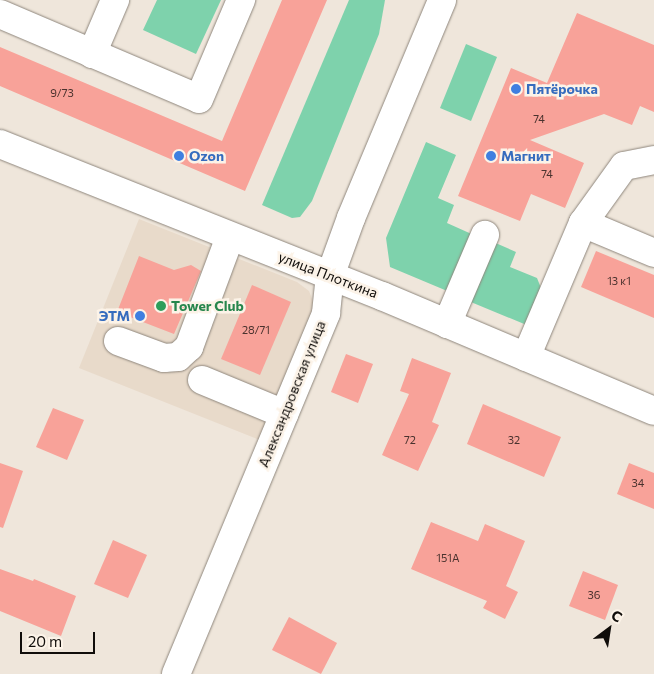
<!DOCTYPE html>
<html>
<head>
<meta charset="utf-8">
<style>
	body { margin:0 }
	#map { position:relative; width:654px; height:674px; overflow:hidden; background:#efe6db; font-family:Commissioner,sans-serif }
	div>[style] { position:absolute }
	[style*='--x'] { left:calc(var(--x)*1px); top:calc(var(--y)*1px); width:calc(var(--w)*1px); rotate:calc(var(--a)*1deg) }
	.built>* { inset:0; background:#e8daca }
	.green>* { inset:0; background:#7ed2ac }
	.building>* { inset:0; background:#f8a299 }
	.roads { filter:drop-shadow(0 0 1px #8e867c) drop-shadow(0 0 1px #8e867c) }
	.minor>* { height:28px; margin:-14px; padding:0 14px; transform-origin:14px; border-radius:14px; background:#fff }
	.dots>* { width:14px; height:14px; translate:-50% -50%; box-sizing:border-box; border:2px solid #fcf3e8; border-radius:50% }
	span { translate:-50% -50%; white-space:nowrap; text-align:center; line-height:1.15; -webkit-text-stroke:5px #fcf3e8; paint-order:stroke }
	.number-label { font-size:11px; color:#4a322e }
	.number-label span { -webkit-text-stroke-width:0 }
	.shop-label { font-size:14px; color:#366cbe; font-weight:700 }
	.left { translate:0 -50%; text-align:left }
	.right { translate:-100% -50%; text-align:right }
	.street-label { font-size:14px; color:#100d0a }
	.leisure-label { font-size:14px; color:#27864d; font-weight:700 }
	.north { position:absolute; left:584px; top:604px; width:50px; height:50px; -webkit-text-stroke:4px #fcf3e8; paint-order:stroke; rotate:31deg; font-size:14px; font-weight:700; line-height:20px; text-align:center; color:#100d0a }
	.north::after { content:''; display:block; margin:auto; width:18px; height:22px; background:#100d0a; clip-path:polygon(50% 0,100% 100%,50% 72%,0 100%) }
	.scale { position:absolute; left:20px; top:632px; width:75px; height:22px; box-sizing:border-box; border:2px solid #100d0a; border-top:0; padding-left:6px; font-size:15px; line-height:18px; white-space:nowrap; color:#100d0a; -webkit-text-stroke:4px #fcf3e8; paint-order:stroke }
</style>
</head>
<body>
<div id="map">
	<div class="built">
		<div style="clip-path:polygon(139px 219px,297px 282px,309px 291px,314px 304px,311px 318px,262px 441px,79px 368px)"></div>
	</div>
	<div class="green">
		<div style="clip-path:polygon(157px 0,221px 0,196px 54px,143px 30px)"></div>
		<div style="clip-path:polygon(349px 0,385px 0,379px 34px,312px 201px,300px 217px,292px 218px,262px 205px)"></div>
		<div style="clip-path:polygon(466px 44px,497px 57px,471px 121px,440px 108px)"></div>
		<div style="clip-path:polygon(426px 142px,456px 155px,438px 198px,454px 205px,447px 223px,476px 236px,452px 293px,390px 267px,386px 238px)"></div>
		<div style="clip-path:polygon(491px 241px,516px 252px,510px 267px,537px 278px,543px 293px,529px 326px,466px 300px)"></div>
	</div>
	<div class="building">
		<div style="clip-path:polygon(282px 0,327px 0,245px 191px,0 86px,0 47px,222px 141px)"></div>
		<div style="clip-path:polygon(577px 13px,654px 45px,654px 112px,640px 106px,632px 125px,604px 114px,530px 140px,584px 163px,565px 208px,531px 194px,520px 221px,458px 196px,511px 68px,547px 83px)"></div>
		<div style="clip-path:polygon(596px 251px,654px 275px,654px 318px,581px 287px)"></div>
		<div style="clip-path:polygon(139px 256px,174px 270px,191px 265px,201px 271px,174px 334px,117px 312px)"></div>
		<div style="clip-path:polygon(252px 285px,291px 302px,260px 375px,221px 359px)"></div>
		<div style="clip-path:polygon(346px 354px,373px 364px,358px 403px,331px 392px)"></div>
		<div style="clip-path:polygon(412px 358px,451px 373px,432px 422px,439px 425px,418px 471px,382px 455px,409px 394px,400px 391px)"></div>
		<div style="clip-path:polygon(483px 404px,561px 437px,544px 477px,467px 444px)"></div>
		<div style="clip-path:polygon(53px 408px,84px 420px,67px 460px,36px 447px)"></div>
		<div style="clip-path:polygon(0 463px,23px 471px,3px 528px,0 527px)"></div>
		<div style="clip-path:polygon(629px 463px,654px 473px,654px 509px,617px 494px)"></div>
		<div style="clip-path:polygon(431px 522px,478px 541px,485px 524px,525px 541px,506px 586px,518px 592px,505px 619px,483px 608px,487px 601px,411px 569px)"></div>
		<div style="clip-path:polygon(113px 540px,147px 555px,128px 598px,94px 584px)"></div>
		<div style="clip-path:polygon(0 569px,33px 581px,34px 579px,76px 596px,61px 636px,0 611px)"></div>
		<div style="clip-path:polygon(583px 571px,618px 585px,605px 620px,569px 606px)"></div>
		<div style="clip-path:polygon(289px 617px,337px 643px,321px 674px,272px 650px)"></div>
	</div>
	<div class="roads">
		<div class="minor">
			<div style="--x:0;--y:14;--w:216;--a:23.1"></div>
			<div style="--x:199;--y:99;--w:108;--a:-67"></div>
			<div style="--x:92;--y:54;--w:59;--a:-66.9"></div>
			<div style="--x:0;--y:144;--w:411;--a:21.7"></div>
			<div style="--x:382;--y:296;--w:295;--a:22.9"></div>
			<div style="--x:583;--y:223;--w:77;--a:22.9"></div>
			<div style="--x:447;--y:324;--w:97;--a:-66.9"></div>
			<div style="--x:118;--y:341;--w:49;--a:20.3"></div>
			<div style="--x:164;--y:358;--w:14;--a:-4"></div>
			<div style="--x:178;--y:357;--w:15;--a:-42"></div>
			<div style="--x:189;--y:347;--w:117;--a:-69.6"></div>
			<div style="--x:526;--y:357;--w:146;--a:-67"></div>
			<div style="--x:583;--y:223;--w:70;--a:-54.3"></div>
			<div style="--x:624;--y:166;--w:31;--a:-11"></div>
			<div style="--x:202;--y:380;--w:89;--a:22.5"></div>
			<div style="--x:176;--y:674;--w:391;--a:-67.4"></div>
			<div style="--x:326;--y:313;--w:37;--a:-84"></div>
			<div style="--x:330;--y:276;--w:62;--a:-70.1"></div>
			<div style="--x:351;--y:218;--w:236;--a:-67.3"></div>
		</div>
	</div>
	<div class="dots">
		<div style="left:516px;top:89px;background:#3f7fe0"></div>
		<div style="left:179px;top:156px;background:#3f7fe0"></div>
		<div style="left:491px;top:156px;background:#3f7fe0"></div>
		<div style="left:161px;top:306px;background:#2e9e5b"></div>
		<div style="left:140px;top:316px;background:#3f7fe0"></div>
	</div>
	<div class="number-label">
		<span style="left:62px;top:93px">9/73</span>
		<span style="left:539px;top:119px">74</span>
		<span style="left:547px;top:174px">74</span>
		<span style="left:619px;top:281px">13 к1</span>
		<span style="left:256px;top:330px">28/71</span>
		<span style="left:410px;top:440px">72</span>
		<span style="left:514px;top:440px">32</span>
		<span style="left:638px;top:483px">34</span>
		<span style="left:448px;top:558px">151А</span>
		<span style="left:594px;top:595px">36</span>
	</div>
	<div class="shop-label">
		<span class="left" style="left:526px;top:89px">Пятёрочка</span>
		<span class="left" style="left:189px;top:156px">Ozon</span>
		<span class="left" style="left:501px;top:156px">Магнит</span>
		<span class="right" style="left:130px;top:316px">ЭТМ</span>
	</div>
	<div class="street-label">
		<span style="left:328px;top:275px;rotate:21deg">улица Плоткина</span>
		<span style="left:292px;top:394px;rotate:-68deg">Александровская улица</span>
	</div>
	<div class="leisure-label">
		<span class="left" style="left:171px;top:306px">Tower Club</span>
	</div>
	<div class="north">С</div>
	<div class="scale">20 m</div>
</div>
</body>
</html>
